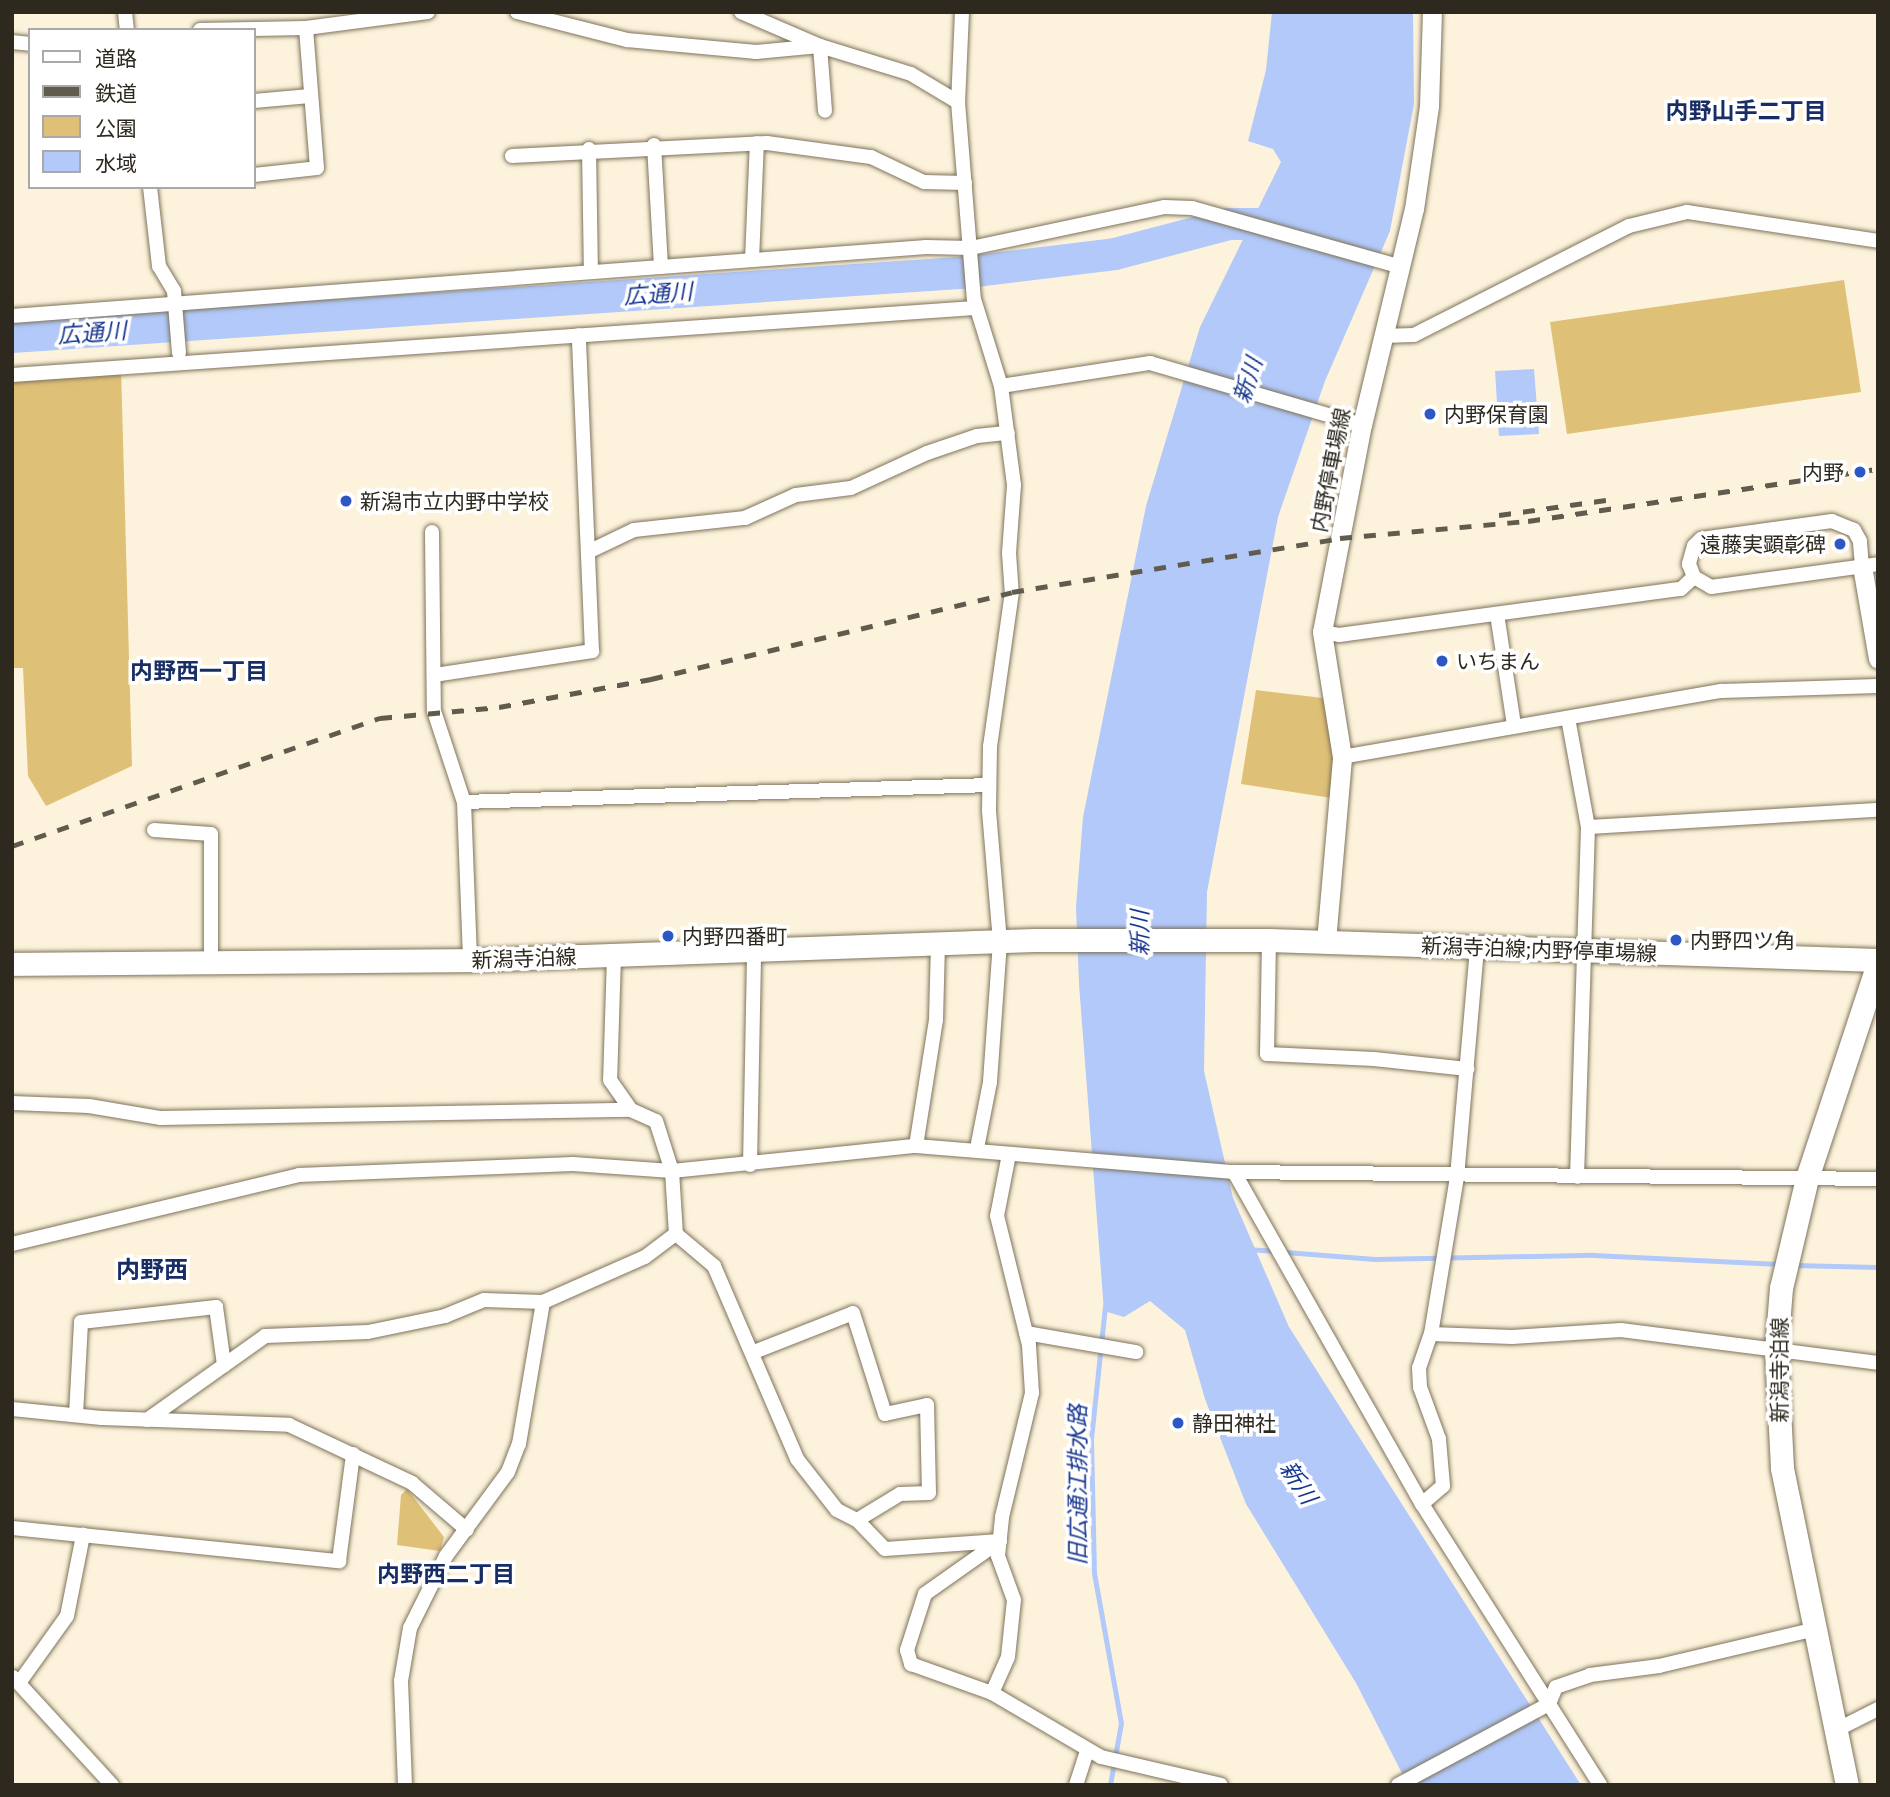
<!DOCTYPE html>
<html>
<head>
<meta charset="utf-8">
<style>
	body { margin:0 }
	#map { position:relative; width:1890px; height:1797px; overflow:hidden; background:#fdf3dc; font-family:Commissioner,"Noto Sans JP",sans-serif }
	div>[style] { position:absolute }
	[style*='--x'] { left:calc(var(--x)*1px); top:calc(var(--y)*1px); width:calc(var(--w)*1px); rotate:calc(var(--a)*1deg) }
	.green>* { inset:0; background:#dfc077 }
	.water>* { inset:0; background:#b2c9fa }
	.stream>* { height:5px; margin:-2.5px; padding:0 2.5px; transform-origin:2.5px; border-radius:2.5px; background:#b2c9fa }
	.river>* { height:32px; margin:-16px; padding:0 16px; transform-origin:16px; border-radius:16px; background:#b2c9fa }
	.roads { filter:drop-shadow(0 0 2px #7e735a) drop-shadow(0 0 2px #7e735a) }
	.street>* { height:14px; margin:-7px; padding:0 7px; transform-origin:7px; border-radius:7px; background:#fff }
	.secondary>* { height:19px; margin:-9.5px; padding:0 9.5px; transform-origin:9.5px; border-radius:9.5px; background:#fff }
	.primary>* { height:23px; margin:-11.5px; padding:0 11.5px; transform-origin:11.5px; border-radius:11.5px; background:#fff }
	.rail>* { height:5px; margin-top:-2.5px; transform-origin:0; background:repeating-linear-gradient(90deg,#605b4d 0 12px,transparent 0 24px) }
	.dots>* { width:19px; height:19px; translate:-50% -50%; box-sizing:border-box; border:4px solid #fff; border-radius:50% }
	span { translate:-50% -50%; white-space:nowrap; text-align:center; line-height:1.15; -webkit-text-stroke:7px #fff; paint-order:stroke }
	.poi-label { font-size:21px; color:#2d291e }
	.left { translate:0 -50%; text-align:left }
	.right { translate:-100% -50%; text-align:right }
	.street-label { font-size:21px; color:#2d291e }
	.neighbourhood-label { font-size:23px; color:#182d64; font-weight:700 }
	.water-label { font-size:23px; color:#17368f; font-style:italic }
	.quarter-label { font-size:24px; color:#182d64; font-weight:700 }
	.frame { position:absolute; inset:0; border:14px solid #2d291e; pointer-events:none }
	.legend { position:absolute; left:28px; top:28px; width:228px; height:161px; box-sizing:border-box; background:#fff; border:2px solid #aba9a5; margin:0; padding:9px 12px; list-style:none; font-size:21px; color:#2d291e }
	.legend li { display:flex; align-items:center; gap:14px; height:35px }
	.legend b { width:35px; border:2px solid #aba9a5 }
</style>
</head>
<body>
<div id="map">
	<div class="green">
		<div style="clip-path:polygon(1844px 280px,1861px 392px,1567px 434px,1550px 322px)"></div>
		<div style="clip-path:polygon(121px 368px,132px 766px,46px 806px,28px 776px,23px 668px,12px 668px,12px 382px)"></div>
		<div style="clip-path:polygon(1256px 690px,1331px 699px,1338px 799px,1241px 784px)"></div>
		<div style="clip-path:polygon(407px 1489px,444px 1537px,440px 1551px,397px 1545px,401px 1495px)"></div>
	</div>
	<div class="water">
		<div style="clip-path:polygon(1272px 12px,1413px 12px,1414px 104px,1390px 231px,1325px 381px,1278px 517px,1207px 892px,1204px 1071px,1233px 1198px,1289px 1327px,1581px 1785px,1408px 1785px,1356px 1683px,1246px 1504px,1205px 1399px,1185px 1330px,1150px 1301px,1124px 1317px,1104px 1311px,1079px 984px,1076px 907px,1083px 817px,1146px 506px,1200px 327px,1281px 162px,1273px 149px,1248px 141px,1266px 70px)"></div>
		<div style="clip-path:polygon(1534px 369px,1539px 434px,1499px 436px,1495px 371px)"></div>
	</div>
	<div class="stream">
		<div style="--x:1248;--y:1249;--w:127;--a:4.5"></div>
		<div style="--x:1375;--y:1259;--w:218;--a:-1.1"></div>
		<div style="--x:1593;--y:1255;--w:187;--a:2.8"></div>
		<div style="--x:1793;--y:1265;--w:85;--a:1.3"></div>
		<div style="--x:1105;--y:1306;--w:135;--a:96"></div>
		<div style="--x:1091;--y:1440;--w:133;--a:88.7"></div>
		<div style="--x:1094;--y:1573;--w:152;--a:79.8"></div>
		<div style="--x:1121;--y:1723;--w:63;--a:100.1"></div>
	</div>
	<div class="river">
		<div style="--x:12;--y:337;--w:949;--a:-3.87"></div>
		<div style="--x:959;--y:273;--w:157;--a:-6.9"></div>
		<div style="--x:1115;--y:254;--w:118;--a:-14.7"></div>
		<div style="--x:1229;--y:224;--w:37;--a:0"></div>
	</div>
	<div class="roads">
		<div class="street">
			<div style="--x:125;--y:12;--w:18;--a:84"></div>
			<div style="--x:517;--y:12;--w:114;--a:14.3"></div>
			<div style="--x:627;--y:40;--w:130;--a:5.3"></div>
			<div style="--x:756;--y:52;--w:64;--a:-5.4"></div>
			<div style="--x:741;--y:12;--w:86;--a:23.3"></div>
			<div style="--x:820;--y:46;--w:95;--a:17.1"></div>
			<div style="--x:911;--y:74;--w:55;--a:30.8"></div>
			<div style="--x:962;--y:12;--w:90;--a:92.5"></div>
			<div style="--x:958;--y:102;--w:198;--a:85.4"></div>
			<div style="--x:974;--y:299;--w:91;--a:72.8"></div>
			<div style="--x:1001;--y:386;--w:100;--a:82.5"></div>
			<div style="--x:1014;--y:485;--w:68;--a:94.2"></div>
			<div style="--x:1009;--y:553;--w:39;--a:86"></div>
			<div style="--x:1012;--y:592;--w:156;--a:98.1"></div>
			<div style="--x:990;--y:746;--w:65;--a:90.9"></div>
			<div style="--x:989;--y:811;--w:131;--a:85.2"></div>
			<div style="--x:1000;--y:942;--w:140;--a:94.1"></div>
			<div style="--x:990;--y:1082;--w:67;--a:101.1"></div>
			<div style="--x:200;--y:30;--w:106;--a:-1.1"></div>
			<div style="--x:306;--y:28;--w:123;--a:-7.5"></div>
			<div style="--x:12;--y:42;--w:18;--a:6"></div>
			<div style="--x:820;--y:46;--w:65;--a:85.6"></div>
			<div style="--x:254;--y:101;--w:56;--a:-5.1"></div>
			<div style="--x:654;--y:145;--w:122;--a:86.7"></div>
			<div style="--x:589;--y:149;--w:123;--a:89.1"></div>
			<div style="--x:512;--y:156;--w:255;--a:-2.9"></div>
			<div style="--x:767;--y:143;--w:105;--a:7.7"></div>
			<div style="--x:871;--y:157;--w:59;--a:25.3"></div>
			<div style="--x:924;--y:182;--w:41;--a:1.4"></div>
			<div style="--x:254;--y:175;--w:63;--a:-6.3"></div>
			<div style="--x:317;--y:168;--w:140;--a:-94.5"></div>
			<div style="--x:150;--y:187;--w:80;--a:83.5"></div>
			<div style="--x:159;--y:266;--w:29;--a:59"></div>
			<div style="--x:174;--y:291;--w:62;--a:85.4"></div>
			<div style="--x:752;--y:260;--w:117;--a:-87.6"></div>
			<div style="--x:12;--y:316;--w:917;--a:-4.32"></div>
			<div style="--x:926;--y:247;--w:45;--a:1.3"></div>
			<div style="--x:971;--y:248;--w:197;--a:-12"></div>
			<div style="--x:1164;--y:207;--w:28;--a:2"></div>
			<div style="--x:1192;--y:208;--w:215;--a:15.7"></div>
			<div style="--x:1382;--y:336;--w:32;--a:-2"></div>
			<div style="--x:1414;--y:335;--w:241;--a:-26.9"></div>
			<div style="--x:1629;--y:226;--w:60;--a:-13.6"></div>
			<div style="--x:1687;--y:212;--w:193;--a:8.6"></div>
			<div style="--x:12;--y:375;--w:965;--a:-3.98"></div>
			<div style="--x:1001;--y:386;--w:151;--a:-8.8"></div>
			<div style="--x:1150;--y:363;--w:221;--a:16.3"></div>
			<div style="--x:432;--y:532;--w:179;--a:89.4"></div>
			<div style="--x:434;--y:711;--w:96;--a:71.8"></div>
			<div style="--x:464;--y:802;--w:158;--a:87.8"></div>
			<div style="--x:590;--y:551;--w:49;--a:-25.5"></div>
			<div style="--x:634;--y:530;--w:112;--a:-6.2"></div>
			<div style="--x:745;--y:518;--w:56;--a:-24.3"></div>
			<div style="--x:796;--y:495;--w:55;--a:-7.3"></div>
			<div style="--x:851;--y:488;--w:84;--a:-24.7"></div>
			<div style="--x:927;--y:453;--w:53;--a:-18.8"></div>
			<div style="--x:977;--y:436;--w:31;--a:-6"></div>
			<div style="--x:1862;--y:566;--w:25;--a:-95"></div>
			<div style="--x:1860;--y:541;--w:13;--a:-119"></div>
			<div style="--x:1854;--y:530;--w:24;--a:-158"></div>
			<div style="--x:1832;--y:521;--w:132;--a:172.2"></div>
			<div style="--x:1701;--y:539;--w:10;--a:135"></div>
			<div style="--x:1694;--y:546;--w:19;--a:106"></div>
			<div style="--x:1689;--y:564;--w:14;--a:69"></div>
			<div style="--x:1694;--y:577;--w:20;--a:30"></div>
			<div style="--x:1711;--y:587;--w:169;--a:-7.8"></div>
			<div style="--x:1497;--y:614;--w:112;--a:81.3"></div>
			<div style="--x:1322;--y:632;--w:17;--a:10"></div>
			<div style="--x:1339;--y:635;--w:345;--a:-7.7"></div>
			<div style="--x:1681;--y:589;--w:18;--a:-43"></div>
			<div style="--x:434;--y:675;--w:160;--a:-8.6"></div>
			<div style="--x:592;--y:651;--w:316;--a:-92.4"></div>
			<div style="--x:1568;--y:718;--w:111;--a:79.6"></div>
			<div style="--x:1588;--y:827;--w:350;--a:91.8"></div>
			<div style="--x:1342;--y:757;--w:385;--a:-9.9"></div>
			<div style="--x:1721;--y:691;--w:157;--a:-1.8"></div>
			<div style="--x:464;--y:802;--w:525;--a:-1.85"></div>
			<div style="--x:1588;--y:827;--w:290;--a:-3.4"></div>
			<div style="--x:154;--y:830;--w:57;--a:4"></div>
			<div style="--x:211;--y:834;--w:128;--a:90"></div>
			<div style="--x:1269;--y:940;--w:114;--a:91"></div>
			<div style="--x:1267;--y:1054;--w:107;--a:2.7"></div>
			<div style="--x:1374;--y:1059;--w:94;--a:6.1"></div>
			<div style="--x:614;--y:956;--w:124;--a:91.8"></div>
			<div style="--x:610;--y:1080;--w:37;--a:55"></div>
			<div style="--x:631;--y:1110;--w:27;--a:24"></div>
			<div style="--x:656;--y:1121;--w:52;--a:72.3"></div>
			<div style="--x:672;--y:1171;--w:63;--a:86.4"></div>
			<div style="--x:676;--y:1234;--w:50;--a:40.1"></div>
			<div style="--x:714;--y:1266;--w:210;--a:66.7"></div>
			<div style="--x:797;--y:1459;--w:65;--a:51.9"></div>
			<div style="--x:837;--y:1510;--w:22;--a:27"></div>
			<div style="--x:857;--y:1520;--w:40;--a:46"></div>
			<div style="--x:885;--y:1549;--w:115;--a:-4"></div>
			<div style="--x:1000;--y:1541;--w:92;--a:144.8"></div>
			<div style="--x:925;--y:1594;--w:59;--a:107.8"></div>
			<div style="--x:907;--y:1650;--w:15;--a:74"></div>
			<div style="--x:911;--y:1664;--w:86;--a:19.7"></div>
			<div style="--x:992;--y:1693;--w:126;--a:30.4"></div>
			<div style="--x:1101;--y:1757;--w:123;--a:13.1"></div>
			<div style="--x:12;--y:1103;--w:77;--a:2.2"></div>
			<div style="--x:89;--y:1106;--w:73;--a:9.5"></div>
			<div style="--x:161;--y:1118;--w:470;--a:-1"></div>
			<div style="--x:916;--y:1146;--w:128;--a:-81"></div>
			<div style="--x:936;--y:1020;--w:75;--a:-88.5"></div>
			<div style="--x:750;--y:1165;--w:213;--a:-88.9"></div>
			<div style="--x:1234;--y:1172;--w:382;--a:60.5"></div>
			<div style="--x:1422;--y:1504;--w:333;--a:57.6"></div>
			<div style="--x:12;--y:1244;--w:295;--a:-13.5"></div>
			<div style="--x:299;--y:1175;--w:274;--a:-2.3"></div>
			<div style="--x:573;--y:1164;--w:99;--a:4"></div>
			<div style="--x:672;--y:1171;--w:245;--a:-5.9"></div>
			<div style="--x:916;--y:1146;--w:319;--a:4.7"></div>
			<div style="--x:1234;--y:1172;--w:644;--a:0.62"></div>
			<div style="--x:1026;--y:1333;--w:112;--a:9.8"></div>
			<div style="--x:1431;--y:1334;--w:81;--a:2.1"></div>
			<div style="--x:1512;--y:1337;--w:109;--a:-3.7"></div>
			<div style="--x:1621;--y:1330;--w:259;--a:7.3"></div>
			<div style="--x:754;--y:1352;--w:106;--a:-21.5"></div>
			<div style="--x:853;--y:1313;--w:106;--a:72.4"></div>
			<div style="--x:885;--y:1414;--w:43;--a:-12.1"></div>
			<div style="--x:927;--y:1405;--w:88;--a:88.7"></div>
			<div style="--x:929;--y:1493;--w:29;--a:178"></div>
			<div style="--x:900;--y:1494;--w:50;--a:148.8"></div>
			<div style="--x:12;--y:1409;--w:90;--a:5.7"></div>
			<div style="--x:102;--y:1418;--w:187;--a:2.1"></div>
			<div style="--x:289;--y:1425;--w:136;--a:25.2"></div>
			<div style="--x:412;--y:1483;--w:72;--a:40.5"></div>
			<div style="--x:76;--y:1415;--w:93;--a:-86.9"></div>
			<div style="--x:81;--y:1322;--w:136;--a:-6.3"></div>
			<div style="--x:216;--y:1307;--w:59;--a:82.1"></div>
			<div style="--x:147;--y:1420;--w:145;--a:-35.4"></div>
			<div style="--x:265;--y:1336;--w:103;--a:-2.2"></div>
			<div style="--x:368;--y:1332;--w:79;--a:-11.7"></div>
			<div style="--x:445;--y:1316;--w:42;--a:-22.3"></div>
			<div style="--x:484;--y:1300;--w:59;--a:1.9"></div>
			<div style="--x:1422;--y:1504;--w:28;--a:-41"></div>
			<div style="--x:1443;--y:1486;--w:47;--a:-94.9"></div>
			<div style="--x:1439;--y:1439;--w:55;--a:-110.1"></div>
			<div style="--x:1420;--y:1387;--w:19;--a:-93"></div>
			<div style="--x:1419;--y:1368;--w:36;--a:-71"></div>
			<div style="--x:1431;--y:1334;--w:159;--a:-80.6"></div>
			<div style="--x:1457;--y:1177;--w:231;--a:-85"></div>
			<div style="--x:12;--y:1528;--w:329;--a:5.8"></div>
			<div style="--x:339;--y:1561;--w:108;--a:-82.5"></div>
			<div style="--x:13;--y:1677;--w:147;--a:47.5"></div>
			<div style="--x:19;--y:1683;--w:82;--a:-54.4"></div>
			<div style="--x:67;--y:1616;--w:83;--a:-78.8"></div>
			<div style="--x:992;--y:1693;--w:39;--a:-66"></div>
			<div style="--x:1008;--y:1657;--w:57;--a:-84"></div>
			<div style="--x:1014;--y:1600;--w:47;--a:-110"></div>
			<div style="--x:998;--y:1556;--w:39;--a:-84"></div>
			<div style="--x:1002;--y:1517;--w:128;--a:-76.4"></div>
			<div style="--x:1032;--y:1393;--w:48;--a:-93.6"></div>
			<div style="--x:1029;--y:1345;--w:133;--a:-103.9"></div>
			<div style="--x:997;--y:1216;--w:63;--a:-79"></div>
			<div style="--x:1836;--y:1730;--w:47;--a:-26.6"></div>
			<div style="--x:405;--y:1785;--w:104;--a:-92.2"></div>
			<div style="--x:401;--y:1681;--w:54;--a:-80.4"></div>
			<div style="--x:410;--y:1628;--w:80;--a:-63.4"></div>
			<div style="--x:446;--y:1556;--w:104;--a:-53.6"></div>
			<div style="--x:508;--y:1472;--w:30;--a:-69"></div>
			<div style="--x:519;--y:1444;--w:144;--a:-80.4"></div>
			<div style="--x:543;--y:1302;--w:111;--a:-23.8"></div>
			<div style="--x:645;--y:1257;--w:39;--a:-37"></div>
			<div style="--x:1076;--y:1785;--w:36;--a:-72"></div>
			<div style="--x:1398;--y:1785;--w:171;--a:-28.2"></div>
			<div style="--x:1549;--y:1704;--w:18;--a:-68"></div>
			<div style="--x:1556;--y:1687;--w:36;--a:-19"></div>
			<div style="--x:1590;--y:1675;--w:70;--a:-7.4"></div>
			<div style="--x:1659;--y:1666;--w:160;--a:-13.3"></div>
		</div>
		<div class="secondary">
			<div style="--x:1862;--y:566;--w:94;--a:80.2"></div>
			<div style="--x:1326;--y:941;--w:185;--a:-85"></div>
			<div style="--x:1342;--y:757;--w:127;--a:-99.1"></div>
			<div style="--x:1322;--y:632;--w:211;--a:-79.1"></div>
			<div style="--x:1362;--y:425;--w:222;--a:-76.5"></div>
			<div style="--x:1414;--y:209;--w:104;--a:-81.7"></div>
			<div style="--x:1429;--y:106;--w:94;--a:-88.2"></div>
		</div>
		<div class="primary">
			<div style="--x:12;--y:964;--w:458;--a:-0.5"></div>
			<div style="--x:470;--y:960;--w:565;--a:-2.03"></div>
			<div style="--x:1035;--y:940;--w:234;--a:0"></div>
			<div style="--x:1269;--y:940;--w:609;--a:1.88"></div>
			<div style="--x:1847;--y:1785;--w:324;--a:-101.6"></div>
			<div style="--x:1782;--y:1468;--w:118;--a:-92.9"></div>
			<div style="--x:1776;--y:1350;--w:62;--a:-85.4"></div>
			<div style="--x:1781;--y:1288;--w:113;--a:-76.7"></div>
			<div style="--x:1807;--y:1178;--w:226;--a:-71.7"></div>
		</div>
	</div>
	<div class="rail">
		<div style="--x:1499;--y:515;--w:108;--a:-8"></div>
		<div style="--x:12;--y:846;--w:390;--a:-19.2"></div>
		<div style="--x:380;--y:718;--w:120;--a:-5.3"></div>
		<div style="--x:499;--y:707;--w:155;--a:-10.4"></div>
		<div style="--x:651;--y:679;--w:371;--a:-13.5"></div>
		<div style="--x:1012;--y:592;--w:332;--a:-9.3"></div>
		<div style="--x:1340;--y:538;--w:189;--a:-5.2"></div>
		<div style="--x:1528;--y:521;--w:354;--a:-8.5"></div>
	</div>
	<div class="dots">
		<div style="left:1430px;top:414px;background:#2e57c6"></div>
		<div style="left:1860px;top:472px;background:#2e57c6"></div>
		<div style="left:346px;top:501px;background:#2e57c6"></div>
		<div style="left:1840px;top:544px;background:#2e57c6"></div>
		<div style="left:1442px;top:661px;background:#2e57c6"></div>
		<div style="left:668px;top:936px;background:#2e57c6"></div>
		<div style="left:1676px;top:940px;background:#2e57c6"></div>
		<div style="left:1178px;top:1423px;background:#2e57c6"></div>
	</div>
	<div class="poi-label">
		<span class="left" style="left:1444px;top:414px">内野保育園</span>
		<span class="right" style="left:1844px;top:472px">内野</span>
		<span class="left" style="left:360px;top:501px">新潟市立内野中学校</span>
		<span class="right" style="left:1826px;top:544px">遠藤実顕彰碑</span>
		<span class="left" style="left:1456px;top:661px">いちまん</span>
		<span class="left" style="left:682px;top:936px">内野四番町</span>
		<span class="left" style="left:1690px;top:940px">内野四ツ角</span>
		<span class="left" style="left:1192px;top:1423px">静田神社</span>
	</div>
	<div class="street-label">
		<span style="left:1330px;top:470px;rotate:-79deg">内野停車場線</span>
		<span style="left:1539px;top:949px;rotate:2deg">新潟寺泊線;内野停車場線</span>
		<span style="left:524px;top:958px;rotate:-2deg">新潟寺泊線</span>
		<span style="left:1779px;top:1370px;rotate:-90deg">新潟寺泊線</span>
	</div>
	<div class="neighbourhood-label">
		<span style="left:1746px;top:110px">内野山手二丁目</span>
		<span style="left:199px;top:670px">内野西一丁目</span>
		<span style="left:446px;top:1573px">内野西二丁目</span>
	</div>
	<div class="water-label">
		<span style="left:658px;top:293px;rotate:-4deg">広通川</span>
		<span style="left:92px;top:332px;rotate:-4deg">広通川</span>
		<span style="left:1247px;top:380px;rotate:-72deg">新川</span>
		<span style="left:1139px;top:933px;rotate:-90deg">新川</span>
		<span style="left:1299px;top:1482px;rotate:57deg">新川</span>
		<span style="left:1077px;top:1485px;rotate:-90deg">旧広通江排水路</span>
	</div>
	<div class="quarter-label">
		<span style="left:152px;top:1269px">内野西</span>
	</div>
	<div class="frame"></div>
	<ul class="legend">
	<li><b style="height:9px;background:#fff"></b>道路</li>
	<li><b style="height:9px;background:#605b4d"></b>鉄道</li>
	<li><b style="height:19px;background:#dfc077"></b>公園</li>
	<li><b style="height:19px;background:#b2c9fa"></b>水域</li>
	</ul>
</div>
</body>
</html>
